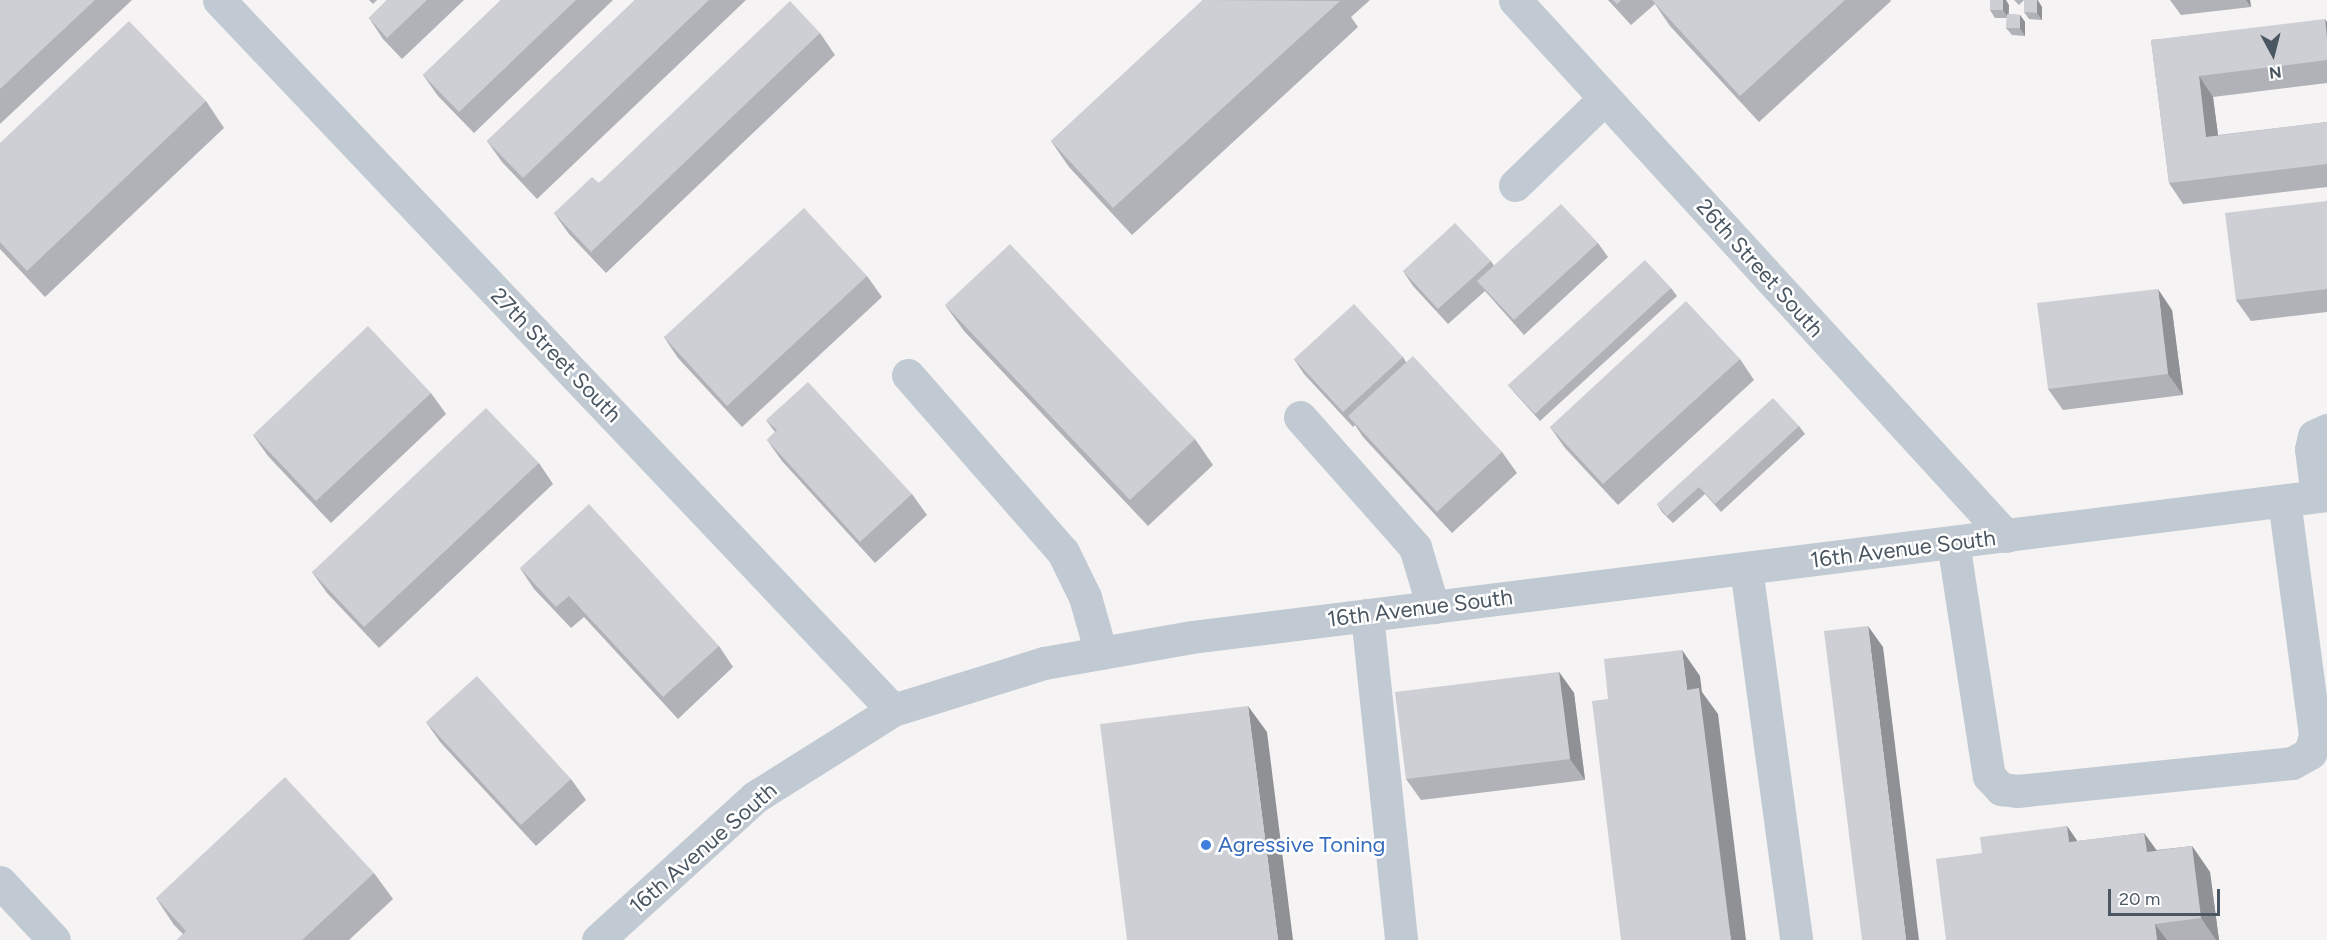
<!DOCTYPE html>
<html>
<head>
<meta charset="utf-8">
<style>
	body { margin:0 }
	#map { position:relative; width:2327px; height:940px; overflow:hidden; background:#f5f3f3; font-family:Figtree,sans-serif }
	div>[style] { position:absolute }
	[style*='--x'] { left:calc(var(--x)*1px); top:calc(var(--y)*1px); width:calc(var(--w)*1px); rotate:calc(var(--a)*1deg) }
	.minor>* { height:33px; margin:-16.5px; padding:0 16.5px; transform-origin:16.5px; border-radius:16.5px; background:#c1cad2 }
	.wall>* { inset:0; background:#b0b2b7 }
	.shaded-wall>* { inset:0; background:#909195 }
	.building>* { inset:0; background:#cdcfd5 }
	.dots>* { width:16px; height:16px; translate:-50% -50%; box-sizing:border-box; border:3px solid #fff; border-radius:50% }
	span { translate:-50% -50%; white-space:nowrap; text-align:center; line-height:1.15; -webkit-text-stroke:5px #fff; paint-order:stroke }
	.street-label { font-size:22px; color:#4a5661 }
	.shop-label { font-size:22px; color:#366cbe }
	.left { translate:0 -50%; text-align:left }
	.north { position:absolute; left:2243px; top:24px; width:60px; height:60px; -webkit-text-stroke:4px #fff; paint-order:stroke; rotate:173deg; font-size:16px; font-weight:700; line-height:24px; text-align:center; color:#4a5661 }
	.north::after { content:''; display:block; margin:auto; width:21px; height:27px; background:#4a5661; clip-path:polygon(50% 0,100% 100%,50% 72%,0 100%) }
	.scale { position:absolute; left:2108px; top:889px; width:112px; height:27px; box-sizing:border-box; border:3px solid #4a5661; border-top:0; padding-left:8px; font-size:18px; line-height:21px; white-space:nowrap; color:#4a5661; -webkit-text-stroke:4px #fff; paint-order:stroke }
</style>
</head>
<body>
<div id="map">
	<div class="minor">
		<div style="--x:219;--y:0;--w:979;--a:46.49"></div>
		<div style="--x:1515;--y:0;--w:727;--a:47.51"></div>
		<div style="--x:1515;--y:185;--w:125;--a:-44"></div>
		<div style="--x:908;--y:375;--w:235;--a:48.8"></div>
		<div style="--x:1063;--y:552;--w:50;--a:63.9"></div>
		<div style="--x:1085;--y:597;--w:58;--a:74.1"></div>
		<div style="--x:1300;--y:417;--w:174;--a:48.5"></div>
		<div style="--x:1415;--y:547;--w:63;--a:73.3"></div>
		<div style="--x:2317;--y:496;--w:47;--a:-97.3"></div>
		<div style="--x:2311;--y:449;--w:13;--a:-77"></div>
		<div style="--x:2314;--y:436;--w:14;--a:-25"></div>
		<div style="--x:1953;--y:542;--w:237;--a:81.3"></div>
		<div style="--x:1989;--y:776;--w:18;--a:47"></div>
		<div style="--x:2001;--y:789;--w:16;--a:7"></div>
		<div style="--x:2017;--y:791;--w:276;--a:-5.8"></div>
		<div style="--x:2292;--y:763;--w:21;--a:-29"></div>
		<div style="--x:2310;--y:753;--w:19;--a:-74"></div>
		<div style="--x:2315;--y:735;--w:236;--a:-97.5"></div>
		<div style="--x:1746;--y:568;--w:375;--a:82.3"></div>
		<div style="--x:1367;--y:615;--w:327;--a:84"></div>
		<div style="--x:0;--y:882;--w:79;--a:47"></div>
		<div style="--x:598;--y:940;--w:212;--a:-42.3"></div>
		<div style="--x:755;--y:797;--w:163;--a:-32.2"></div>
		<div style="--x:893;--y:710;--w:158;--a:-17.3"></div>
		<div style="--x:1044;--y:663;--w:150;--a:-10"></div>
		<div style="--x:1192;--y:637;--w:1144;--a:-7.13"></div>
	</div>
	<div class="wall">
		<div style="clip-path:polygon(0 0,132px 0,0 124px)"></div>
		<div style="clip-path:polygon(369px 0,377px 0,373px 4px)"></div>
		<div style="clip-path:polygon(387px 0,464px 0,402px 59px,383px 39px,369px 18px)"></div>
		<div style="clip-path:polygon(501px 0,613px 0,474px 133px,438px 96px,423px 75px)"></div>
		<div style="clip-path:polygon(635px 0,746px 0,537px 199px,502px 162px,487px 141px)"></div>
		<div style="clip-path:polygon(1203px 0,1370px 0,1351px 17px,1358px 27px,1132px 235px,1069px 167px,1051px 141px)"></div>
		<div style="clip-path:polygon(1608px 0,1890px 0,1891px 1px,1759px 122px,1670px 26px,1655px 4px,1631px 25px)"></div>
		<div style="clip-path:polygon(2014px 0,2038px 0,2042px 7px,2042px 20px,2029px 19px,2024px 12px,2024px 0,2019px 5px)"></div>
		<div style="clip-path:polygon(2170px 0,2250px 0,2251px 7px,2181px 15px)"></div>
		<div style="clip-path:polygon(2009px 5px,2009px 14px,2020px 15px,2025px 22px,2025px 36px,2012px 35px,2006px 28px,2007px 18px,1995px 18px,1990px 10px)"></div>
		<div style="clip-path:polygon(2327px 22px,2327px 83px,2213px 97px,2218px 135px,2327px 122px,2327px 187px,2183px 204px,2169px 183px,2151px 40px)"></div>
		<div style="clip-path:polygon(820px 33px,835px 55px,606px 273px,569px 234px,554px 213px)"></div>
		<div style="clip-path:polygon(206px 101px,224px 128px,45px 297px,0 249px,0 143px)"></div>
		<div style="clip-path:polygon(2327px 201px,2327px 312px,2251px 321px,2236px 300px)"></div>
		<div style="clip-path:polygon(1598px 243px,1608px 257px,1524px 335px,1485px 291px,1448px 324px,1413px 286px,1403px 271px,1491px 261px,1494px 266px)"></div>
		<div style="clip-path:polygon(867px 276px,882px 297px,742px 427px,678px 358px,664px 337px)"></div>
		<div style="clip-path:polygon(1671px 288px,1677px 296px,1540px 421px,1514px 392px,1508px 385px)"></div>
		<div style="clip-path:polygon(945px 305px,1195px 439px,1213px 465px,1148px 526px,964px 331px)"></div>
		<div style="clip-path:polygon(2172px 310px,2183px 395px,2063px 410px,2048px 389px)"></div>
		<div style="clip-path:polygon(1403px 357px,1406px 362px,1502px 452px,1517px 473px,1452px 533px,1363px 437px,1355px 425px,1353px 427px,1304px 374px,1294px 359px)"></div>
		<div style="clip-path:polygon(1740px 359px,1754px 380px,1618px 505px,1565px 448px,1550px 427px)"></div>
		<div style="clip-path:polygon(431px 393px,446px 414px,331px 523px,268px 456px,253px 435px)"></div>
		<div style="clip-path:polygon(766px 420px,912px 494px,927px 515px,875px 563px,782px 461px,767px 440px,775px 432px)"></div>
		<div style="clip-path:polygon(1799px 426px,1805px 434px,1721px 512px,1705px 494px,1673px 523px,1662px 512px,1657px 504px)"></div>
		<div style="clip-path:polygon(539px 463px,553px 484px,379px 648px,327px 593px,312px 572px)"></div>
		<div style="clip-path:polygon(520px 568px,719px 646px,733px 667px,678px 719px,584px 617px,571px 628px,534px 589px)"></div>
		<div style="clip-path:polygon(1559px 672px,1574px 693px,1585px 780px,1421px 800px,1406px 779px)"></div>
		<div style="clip-path:polygon(426px 722px,571px 779px,586px 800px,536px 846px,441px 743px)"></div>
		<div style="clip-path:polygon(2067px 826px,2077px 841px,2144px 833px,2156px 850px,2192px 846px,2210px 872px,2219px 940px,1946px 940px,1982px 853px)"></div>
		<div style="clip-path:polygon(374px 873px,393px 899px,349px 940px,177px 940px,183px 934px,174px 925px,156px 898px)"></div>
	</div>
	<div class="shaded-wall">
		<div style="clip-path:polygon(2003px 0,2006px 0,2009px 5px,2008px 18px,2003px 10px)"></div>
		<div style="clip-path:polygon(2037px 0,2042px 7px,2042px 20px,2037px 13px)"></div>
		<div style="clip-path:polygon(2246px 0,2250px 0,2251px 7px)"></div>
		<div style="clip-path:polygon(2020px 15px,2025px 22px,2025px 36px,2020px 28px)"></div>
		<div style="clip-path:polygon(2325px 19px,2327px 22px,2327px 39px)"></div>
		<div style="clip-path:polygon(2199px 76px,2213px 97px,2221px 158px,2206px 137px)"></div>
		<div style="clip-path:polygon(2158px 289px,2172px 310px,2183px 395px,2168px 374px)"></div>
		<div style="clip-path:polygon(1868px 626px,1883px 647px,1919px 940px,1906px 940px)"></div>
		<div style="clip-path:polygon(1682px 650px,1700px 676px,1702px 692px,1718px 714px,1746px 940px,1731px 940px,1687px 690px)"></div>
		<div style="clip-path:polygon(1559px 672px,1574px 693px,1585px 780px,1570px 759px)"></div>
		<div style="clip-path:polygon(1248px 706px,1267px 732px,1293px 940px,1278px 940px)"></div>
		<div style="clip-path:polygon(2067px 826px,2085px 852px,2069px 842px)"></div>
		<div style="clip-path:polygon(2144px 833px,2163px 859px,2147px 852px)"></div>
		<div style="clip-path:polygon(2192px 846px,2210px 872px,2219px 940px,2216px 940px,2201px 918px)"></div>
		<div style="clip-path:polygon(2155px 924px,2167px 940px,2157px 940px)"></div>
	</div>
	<div class="building">
		<div style="clip-path:polygon(0 0,95px 0,0 89px)"></div>
		<div style="clip-path:polygon(387px 0,427px 0,387px 38px,369px 18px)"></div>
		<div style="clip-path:polygon(501px 0,576px 0,459px 112px,423px 75px)"></div>
		<div style="clip-path:polygon(635px 0,709px 0,523px 178px,487px 141px)"></div>
		<div style="clip-path:polygon(1203px 0,1340px 1px,1113px 208px,1051px 141px)"></div>
		<div style="clip-path:polygon(1613px 0,1621px 0,1617px 4px)"></div>
		<div style="clip-path:polygon(1652px 0,1845px 0,1740px 96px)"></div>
		<div style="clip-path:polygon(1990px 0,2003px 0,2003px 10px,1990px 10px)"></div>
		<div style="clip-path:polygon(2024px 0,2037px 0,2037px 13px,2024px 12px)"></div>
		<div style="clip-path:polygon(790px 1px,820px 33px,591px 252px,554px 213px,592px 177px,599px 183px)"></div>
		<div style="clip-path:polygon(2007px 14px,2020px 15px,2020px 28px,2006px 28px)"></div>
		<div style="clip-path:polygon(2325px 19px,2327px 39px,2327px 60px,2199px 76px,2206px 137px,2327px 122px,2327px 164px,2169px 183px,2151px 40px)"></div>
		<div style="clip-path:polygon(129px 21px,206px 101px,27px 271px,0 242px,0 143px)"></div>
		<div style="clip-path:polygon(2327px 201px,2327px 289px,2236px 300px,2225px 213px)"></div>
		<div style="clip-path:polygon(1561px 204px,1598px 243px,1514px 320px,1477px 281px)"></div>
		<div style="clip-path:polygon(804px 208px,867px 276px,727px 406px,664px 337px)"></div>
		<div style="clip-path:polygon(1455px 223px,1491px 261px,1438px 309px,1403px 271px)"></div>
		<div style="clip-path:polygon(1010px 244px,1195px 439px,1130px 500px,945px 305px)"></div>
		<div style="clip-path:polygon(1645px 260px,1671px 288px,1535px 414px,1508px 385px)"></div>
		<div style="clip-path:polygon(2158px 289px,2168px 374px,2048px 389px,2037px 303px)"></div>
		<div style="clip-path:polygon(1686px 301px,1740px 359px,1603px 484px,1550px 427px)"></div>
		<div style="clip-path:polygon(1354px 304px,1403px 357px,1343px 412px,1294px 359px)"></div>
		<div style="clip-path:polygon(368px 326px,431px 393px,316px 501px,253px 435px)"></div>
		<div style="clip-path:polygon(1413px 356px,1502px 452px,1437px 512px,1348px 416px)"></div>
		<div style="clip-path:polygon(808px 382px,912px 494px,860px 542px,767px 440px,777px 430px,766px 420px)"></div>
		<div style="clip-path:polygon(1773px 398px,1799px 426px,1715px 504px,1699px 487px,1667px 516px,1657px 504px)"></div>
		<div style="clip-path:polygon(486px 408px,539px 463px,364px 627px,312px 572px)"></div>
		<div style="clip-path:polygon(589px 504px,719px 646px,663px 697px,569px 596px,556px 607px,520px 568px)"></div>
		<div style="clip-path:polygon(1868px 626px,1906px 940px,1862px 940px,1824px 631px)"></div>
		<div style="clip-path:polygon(1682px 650px,1687px 690px,1699px 688px,1731px 940px,1621px 940px,1592px 701px,1608px 699px,1604px 659px)"></div>
		<div style="clip-path:polygon(1559px 672px,1570px 759px,1406px 779px,1395px 692px)"></div>
		<div style="clip-path:polygon(477px 676px,571px 779px,521px 825px,426px 722px)"></div>
		<div style="clip-path:polygon(1248px 706px,1278px 940px,1127px 940px,1100px 724px)"></div>
		<div style="clip-path:polygon(285px 777px,374px 873px,302px 940px,177px 940px,186px 931px,156px 898px)"></div>
		<div style="clip-path:polygon(2067px 826px,2069px 842px,2144px 833px,2147px 852px,2192px 846px,2201px 918px,2155px 924px,2157px 940px,1946px 940px,1936px 859px,1982px 853px,1980px 837px)"></div>
	</div>
	<div class="dots">
		<div style="left:1206px;top:845px;background:#3f7fe0"></div>
	</div>
	<div class="street-label">
		<span style="left:1760px;top:268px;rotate:48deg">26th Street South</span>
		<span style="left:556px;top:355px;rotate:46deg">27th Street South</span>
		<span style="left:1903px;top:549px;rotate:-7deg">16th Avenue South</span>
		<span style="left:1420px;top:608px;rotate:-7deg">16th Avenue South</span>
		<span style="left:703px;top:848px;rotate:-41deg">16th Avenue South</span>
	</div>
	<div class="shop-label">
		<span class="left" style="left:1218px;top:845px">Agressive Toning</span>
	</div>
	<div class="north">N</div>
	<div class="scale">20 m</div>
</div>
</body>
</html>
